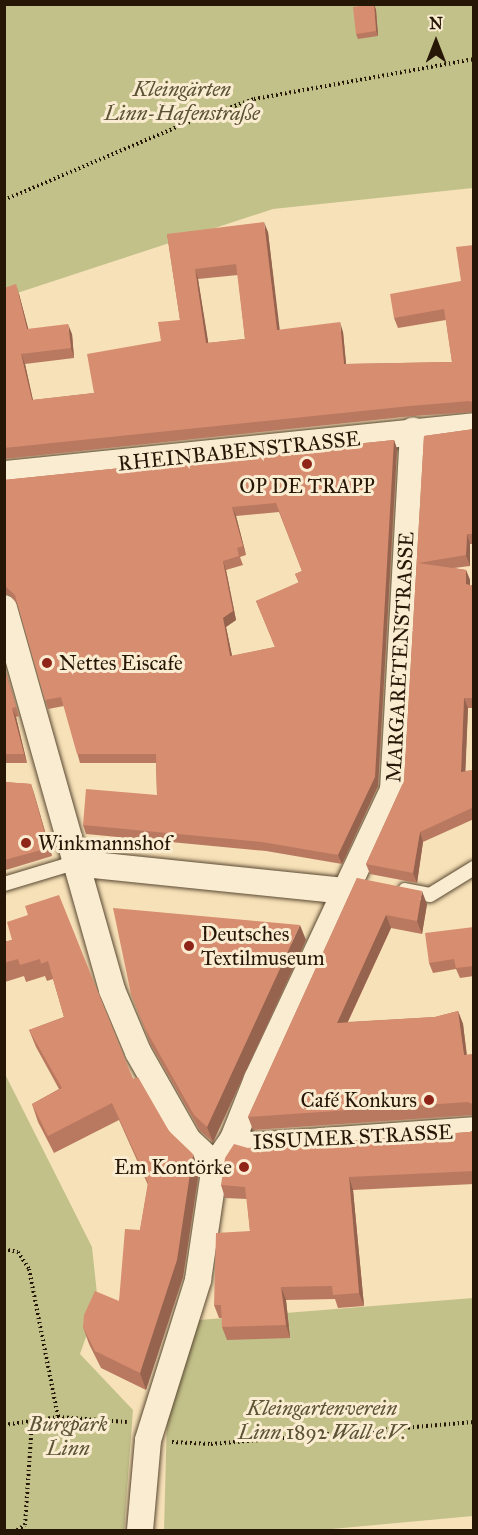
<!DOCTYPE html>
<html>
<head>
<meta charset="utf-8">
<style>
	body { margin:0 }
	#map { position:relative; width:478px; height:1535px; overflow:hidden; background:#f7e1b8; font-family:"IM FELL Great Primer",serif }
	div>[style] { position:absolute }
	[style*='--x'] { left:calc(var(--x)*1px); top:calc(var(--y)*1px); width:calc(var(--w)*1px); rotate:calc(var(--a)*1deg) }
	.green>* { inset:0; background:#c3c18a }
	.path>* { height:4px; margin-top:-2px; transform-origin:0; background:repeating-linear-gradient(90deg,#251606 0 1.5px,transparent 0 4.5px) }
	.roads { filter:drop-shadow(0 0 2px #5a4932) drop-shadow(0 0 2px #5a4932) }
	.lane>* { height:14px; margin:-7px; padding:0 7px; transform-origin:7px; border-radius:7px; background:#faecd1 }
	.street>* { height:26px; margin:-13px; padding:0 13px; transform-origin:13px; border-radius:13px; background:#faecd1 }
	.wall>* { inset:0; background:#b97960 }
	.shaded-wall>* { inset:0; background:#96634e }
	.building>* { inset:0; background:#d78d70 }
	.dots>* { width:16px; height:16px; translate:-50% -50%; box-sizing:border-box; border:3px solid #faecd1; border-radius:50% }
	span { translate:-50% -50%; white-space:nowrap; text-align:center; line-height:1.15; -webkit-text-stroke:6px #faecd1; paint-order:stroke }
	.park-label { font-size:21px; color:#5c5234; font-style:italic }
	.street-label { font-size:21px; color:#251606 }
	.poi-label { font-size:21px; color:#251606 }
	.left { translate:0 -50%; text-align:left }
	.right { translate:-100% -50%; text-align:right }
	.frame { position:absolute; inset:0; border:6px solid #251606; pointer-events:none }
	.north { position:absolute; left:406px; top:12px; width:60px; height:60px; -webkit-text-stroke:4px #faecd1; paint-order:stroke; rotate:0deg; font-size:16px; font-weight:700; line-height:24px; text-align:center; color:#251606 }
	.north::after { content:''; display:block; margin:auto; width:21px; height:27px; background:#251606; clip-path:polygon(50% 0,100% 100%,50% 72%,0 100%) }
</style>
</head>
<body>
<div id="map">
	<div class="green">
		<div style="clip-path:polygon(4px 5px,473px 5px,473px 188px,273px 209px,5px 297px)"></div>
		<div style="clip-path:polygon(4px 1072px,92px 1247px,98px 1303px,80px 1354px,133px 1410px,124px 1530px,5px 1530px)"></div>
		<div style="clip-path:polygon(473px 1298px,473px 1516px,321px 1530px,164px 1530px,167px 1419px,199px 1320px)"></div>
	</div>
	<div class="path">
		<div style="--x:4;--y:200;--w:195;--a:-22.9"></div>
		<div style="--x:184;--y:124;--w:74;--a:-19.7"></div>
		<div style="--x:254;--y:99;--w:224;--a:-10.3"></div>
		<div style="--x:4;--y:1249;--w:14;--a:12"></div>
		<div style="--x:18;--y:1252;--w:20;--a:57"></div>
		<div style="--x:29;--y:1269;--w:151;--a:78.9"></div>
		<div style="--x:4;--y:1425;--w:55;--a:-8.4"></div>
		<div style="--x:58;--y:1417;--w:69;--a:4.1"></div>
		<div style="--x:172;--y:1442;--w:39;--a:3"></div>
		<div style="--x:211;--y:1444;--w:264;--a:-4.8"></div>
		<div style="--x:17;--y:1530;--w:9;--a:-32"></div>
		<div style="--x:25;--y:1525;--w:103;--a:-86.1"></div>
	</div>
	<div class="roads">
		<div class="lane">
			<div style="--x:4;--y:884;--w:73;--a:-16.7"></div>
			<div style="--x:405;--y:890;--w:25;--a:11"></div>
			<div style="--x:430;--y:895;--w:52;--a:-31.5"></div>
		</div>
		<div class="street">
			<div style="--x:4;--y:474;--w:472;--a:-5.8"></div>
			<div style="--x:4;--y:608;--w:397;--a:74.2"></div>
			<div style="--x:112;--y:990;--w:67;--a:67.2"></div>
			<div style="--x:138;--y:1052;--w:101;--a:60.4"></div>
			<div style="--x:188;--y:1140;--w:37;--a:43"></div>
			<div style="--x:74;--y:863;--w:274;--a:5.9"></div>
			<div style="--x:233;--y:1139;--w:20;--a:20"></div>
			<div style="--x:252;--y:1146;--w:223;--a:-4.1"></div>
			<div style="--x:140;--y:1530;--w:90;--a:-84.9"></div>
			<div style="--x:148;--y:1440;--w:168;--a:-72.6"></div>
			<div style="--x:198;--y:1280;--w:116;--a:-81.6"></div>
			<div style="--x:215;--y:1165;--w:32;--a:-55"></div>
			<div style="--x:233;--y:1139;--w:65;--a:-68.2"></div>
			<div style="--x:257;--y:1079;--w:319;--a:-64.8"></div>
			<div style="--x:393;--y:790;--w:360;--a:-86.8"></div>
		</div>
	</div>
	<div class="wall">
		<div style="clip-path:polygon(374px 4px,376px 10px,378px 36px,358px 39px,356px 34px)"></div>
		<div style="clip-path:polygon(evenodd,268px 232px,279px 330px,343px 332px,346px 364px,452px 362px,446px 320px,398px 328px,394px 318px,461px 281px,474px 245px,474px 412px,413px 416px,4px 459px,4px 288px,19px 294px,28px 329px,72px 334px,74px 358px,25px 364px,33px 400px,94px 393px,161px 341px,180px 320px,167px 234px,268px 232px,238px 275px,245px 339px,208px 343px,198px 279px,238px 275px)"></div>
		<div style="clip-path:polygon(474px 429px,474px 544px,470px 544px,470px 566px,454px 568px,466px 570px,470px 580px,470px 585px,474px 586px,474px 708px,468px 708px,465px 771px,474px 770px,474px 819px,423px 842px,417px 883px,370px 874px,366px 864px,404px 781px,424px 436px)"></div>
		<div style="clip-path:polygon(evenodd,394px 440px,397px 449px,378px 786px,342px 864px,266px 851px,86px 834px,83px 825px,157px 795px,156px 763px,80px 763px,64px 706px,48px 709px,17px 603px,8px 594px,4px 595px,4px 480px,394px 440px,279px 512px,302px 571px,295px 574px,299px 583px,256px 601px,275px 647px,232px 656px,226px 627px,236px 620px,226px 570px,243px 565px,240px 557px,246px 555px,236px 516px,279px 512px)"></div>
		<div style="clip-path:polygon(4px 665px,19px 716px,16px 717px,27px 763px,4px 763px)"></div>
		<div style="clip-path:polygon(4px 782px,31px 784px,52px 856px,6px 870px,4px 865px)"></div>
		<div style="clip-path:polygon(357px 878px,427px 904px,422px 934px,391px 928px,348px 1022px,435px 1017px,458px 1011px,463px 1024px,467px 1055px,474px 1054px,474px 1115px,253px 1130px,248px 1117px)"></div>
		<div style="clip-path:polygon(28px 915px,133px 1079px,169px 1131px,199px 1171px,183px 1277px,146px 1390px,101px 1368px,89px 1344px,83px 1327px,119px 1301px,140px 1230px,148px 1185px,119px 1120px,54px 1153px,38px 1122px,32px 1104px,59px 1089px,36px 1047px,29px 1030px,64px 1017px,53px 979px,47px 981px,45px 976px,26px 982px,24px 976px,5px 982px,4px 980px,4px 942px,12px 940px)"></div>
		<div style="clip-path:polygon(474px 927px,474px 976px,460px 978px,456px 969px,433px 973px,429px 963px)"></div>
		<div style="clip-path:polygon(306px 940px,213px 1142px,200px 1131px,151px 1045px,131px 994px)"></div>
		<div style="clip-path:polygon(474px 1130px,474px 1184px,353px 1190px,364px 1306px,338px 1308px,335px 1299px,286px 1300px,290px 1338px,227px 1340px,222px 1327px,222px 1318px,219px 1318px,214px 1305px,250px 1231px,247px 1199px,225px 1198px,221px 1185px,248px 1148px,470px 1132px)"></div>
	</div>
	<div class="shaded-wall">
		<div style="clip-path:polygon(374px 4px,376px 10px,378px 36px,376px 31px)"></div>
		<div style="clip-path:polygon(264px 222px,268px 232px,281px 340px,277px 330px)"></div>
		<div style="clip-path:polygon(195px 269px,198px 279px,210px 353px,206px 343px)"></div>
		<div style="clip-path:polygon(16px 284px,19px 294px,31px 339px,27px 329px)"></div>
		<div style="clip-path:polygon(340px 322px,343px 332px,347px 374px,344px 364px)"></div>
		<div style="clip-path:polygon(68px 324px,72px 334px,74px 358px,71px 348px)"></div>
		<div style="clip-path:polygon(21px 354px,25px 364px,35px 410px,32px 400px)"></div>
		<div style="clip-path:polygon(394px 440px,397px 449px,378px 786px,342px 864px,338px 855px)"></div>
		<div style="clip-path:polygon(232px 507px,236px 516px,246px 555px,243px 546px)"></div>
		<div style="clip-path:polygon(467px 534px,470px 544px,470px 566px,466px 555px)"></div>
		<div style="clip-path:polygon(223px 561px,226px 570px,236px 620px,226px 627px,234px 665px,230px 656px,223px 618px)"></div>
		<div style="clip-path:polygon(466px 570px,470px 580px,470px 594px,466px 584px)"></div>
		<div style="clip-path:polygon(464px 698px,468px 708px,465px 782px,461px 772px)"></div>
		<div style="clip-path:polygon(12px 708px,16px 717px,27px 763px,24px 754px)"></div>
		<div style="clip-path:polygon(31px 784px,34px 793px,52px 856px,49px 848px)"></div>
		<div style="clip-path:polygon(420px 832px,423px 842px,417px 883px,413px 873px)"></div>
		<div style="clip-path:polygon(422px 891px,427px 904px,422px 934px,417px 921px)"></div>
		<div style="clip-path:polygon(386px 915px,391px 928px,341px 1036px,337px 1023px)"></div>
		<div style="clip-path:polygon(300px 925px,306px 940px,213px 1142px,207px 1127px)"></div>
		<div style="clip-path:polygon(458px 1011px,463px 1024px,468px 1068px,464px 1055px)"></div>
		<div style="clip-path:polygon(193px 1154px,199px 1171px,183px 1277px,146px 1390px,140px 1373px)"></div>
		<div style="clip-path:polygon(349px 1177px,353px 1190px,364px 1306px,359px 1293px)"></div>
		<div style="clip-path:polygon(281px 1287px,286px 1300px,290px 1338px,286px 1325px)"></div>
	</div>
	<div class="building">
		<div style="clip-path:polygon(374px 4px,376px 31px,356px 34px,353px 7px)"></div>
		<div style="clip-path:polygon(evenodd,264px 222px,277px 330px,340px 322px,344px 364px,452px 362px,444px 309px,394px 318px,390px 294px,461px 281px,456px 247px,474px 245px,474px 403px,469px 401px,410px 406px,4px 448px,4px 288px,16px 284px,27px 329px,68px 324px,71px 348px,21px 354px,32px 400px,94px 393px,87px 354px,161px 341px,158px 322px,180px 320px,167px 234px,264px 222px,236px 264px,245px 339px,206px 343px,195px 269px,236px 264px)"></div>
		<div style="clip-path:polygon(474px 429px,474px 534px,467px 534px,466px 555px,418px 563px,466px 570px,466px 584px,474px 586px,474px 698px,464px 698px,461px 772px,474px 770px,474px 807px,420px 832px,413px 873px,366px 864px,404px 781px,424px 436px)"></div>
		<div style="clip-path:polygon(evenodd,394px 440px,375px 777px,338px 855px,262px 842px,83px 825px,86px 789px,157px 795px,156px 754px,77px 754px,61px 697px,45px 700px,15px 595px,4px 585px,4px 480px,394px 440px,276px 503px,302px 571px,295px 574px,299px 582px,256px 601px,275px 647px,230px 656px,223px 618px,233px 611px,223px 561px,239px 556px,237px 548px,243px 546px,232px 507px,276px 503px)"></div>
		<div style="clip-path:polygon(4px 667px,16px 707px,12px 708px,24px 754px,4px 754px)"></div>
		<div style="clip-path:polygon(4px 782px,31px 784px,49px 848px,4px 860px)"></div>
		<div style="clip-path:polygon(357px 878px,422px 891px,417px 921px,386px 915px,337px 1023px,435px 1017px,458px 1011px,464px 1055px,474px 1054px,474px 1105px,468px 1102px,248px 1117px)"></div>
		<div style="clip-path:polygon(59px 895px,133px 1079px,138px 1077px,169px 1131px,193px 1154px,177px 1260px,140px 1373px,95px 1351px,83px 1327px,84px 1315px,95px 1291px,119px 1301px,125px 1229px,140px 1230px,148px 1182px,112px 1103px,48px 1136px,32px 1104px,62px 1088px,29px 1030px,64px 1017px,48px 961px,41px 964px,40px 959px,20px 965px,18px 959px,4px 963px,4px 942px,12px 940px,7px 922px,28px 915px,25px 906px)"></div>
		<div style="clip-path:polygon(113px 908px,300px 925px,207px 1127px,194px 1115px,146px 1030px,131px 994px)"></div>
		<div style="clip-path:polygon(474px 927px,474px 966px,456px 968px,454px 959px,429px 963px,425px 933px)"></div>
		<div style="clip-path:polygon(474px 1130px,474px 1171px,349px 1177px,359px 1293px,333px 1295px,332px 1286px,281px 1287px,286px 1325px,222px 1327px,221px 1305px,214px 1305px,216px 1233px,250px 1231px,245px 1187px,221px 1185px,225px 1158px,234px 1144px,248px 1148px,470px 1132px)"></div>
	</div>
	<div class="dots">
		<div style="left:307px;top:464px;background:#8f2418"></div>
		<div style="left:47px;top:663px;background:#8f2418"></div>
		<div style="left:26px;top:843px;background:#8f2418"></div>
		<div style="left:189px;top:946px;background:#8f2418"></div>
		<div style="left:429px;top:1100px;background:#8f2418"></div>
		<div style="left:244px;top:1167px;background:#8f2418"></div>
	</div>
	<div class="park-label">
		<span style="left:182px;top:101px">Kleingärten<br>Linn-Hafenstraße</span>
		<span style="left:322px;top:1420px">Kleingartenverein<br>Linn 1892 Wall e.V.</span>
		<span style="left:68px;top:1436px">Burgpark<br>Linn</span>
	</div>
	<div class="street-label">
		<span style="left:239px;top:451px;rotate:-6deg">RHEINBABENSTRASSE</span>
		<span style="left:400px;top:657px;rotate:-87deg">MARGARETENSTRASSE</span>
		<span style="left:353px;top:1137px;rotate:-3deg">ISSUMER STRASSE</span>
	</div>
	<div class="poi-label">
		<span style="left:307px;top:486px">OP DE TRAPP</span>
		<span class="left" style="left:59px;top:663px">Nettes Eiscafe</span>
		<span class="left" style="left:38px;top:843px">Winkmannshof</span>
		<span class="left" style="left:201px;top:946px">Deutsches<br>Textilmuseum</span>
		<span class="right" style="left:417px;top:1100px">Café Konkurs</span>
		<span class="right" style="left:232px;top:1167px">Em Kontörke</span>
	</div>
	<div class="frame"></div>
	<div class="north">N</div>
</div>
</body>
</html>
